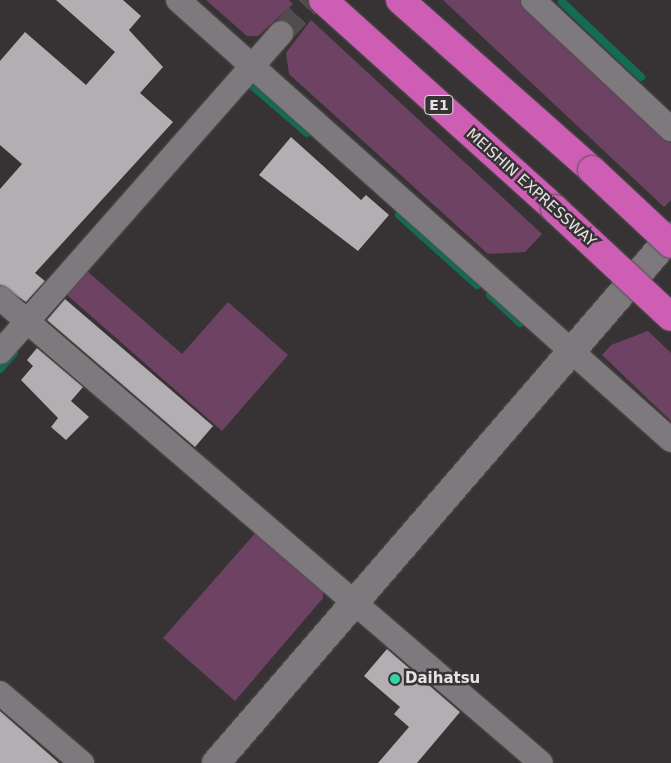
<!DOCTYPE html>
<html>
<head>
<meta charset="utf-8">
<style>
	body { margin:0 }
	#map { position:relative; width:671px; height:763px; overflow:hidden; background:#373335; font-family:"DejaVu Sans",sans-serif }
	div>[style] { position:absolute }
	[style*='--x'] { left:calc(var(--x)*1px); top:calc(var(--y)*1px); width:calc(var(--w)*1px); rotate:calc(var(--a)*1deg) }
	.green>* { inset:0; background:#6e4263 }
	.stream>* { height:8px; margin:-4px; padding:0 4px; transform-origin:4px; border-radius:4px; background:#136c54 }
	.building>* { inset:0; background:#b2aeb1 }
	.minor-tunnel>* { height:24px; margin-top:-12px; transform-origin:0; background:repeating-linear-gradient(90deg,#514d4f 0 24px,transparent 0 36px) }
	.roads { filter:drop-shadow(0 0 1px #524f51) drop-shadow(0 0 1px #524f51) }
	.minor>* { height:24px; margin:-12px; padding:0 12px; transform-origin:12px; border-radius:12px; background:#7d797c }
	.tertiary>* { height:28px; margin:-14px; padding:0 14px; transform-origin:14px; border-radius:14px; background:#7d797c }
	.motorway>* { height:28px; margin:-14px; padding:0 14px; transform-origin:14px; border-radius:14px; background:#ce5eb4 }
	.bridges { filter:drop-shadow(0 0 1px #524f51) drop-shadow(0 0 1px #524f51) }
	.motorway-bridge>* { height:28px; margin:-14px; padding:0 14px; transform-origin:14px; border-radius:14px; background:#ce5eb4 }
	.dots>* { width:14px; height:14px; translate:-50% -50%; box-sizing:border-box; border:2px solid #373335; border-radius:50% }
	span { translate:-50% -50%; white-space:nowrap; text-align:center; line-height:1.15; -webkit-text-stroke:5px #373335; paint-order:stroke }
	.shield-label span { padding:1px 4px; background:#373335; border:1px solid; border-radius:4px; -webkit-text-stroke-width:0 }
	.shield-label { font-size:14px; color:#e5e3e4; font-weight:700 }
	.street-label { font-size:15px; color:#e5e3e4 }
	.poi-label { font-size:15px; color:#e5e3e4; font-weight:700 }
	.left { translate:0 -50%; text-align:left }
</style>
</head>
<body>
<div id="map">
	<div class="green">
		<div style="clip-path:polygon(206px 0,289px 0,293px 4px,258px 36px,247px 36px)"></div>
		<div style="clip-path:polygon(443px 0,519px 0,671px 143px,671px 200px,664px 207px)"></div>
		<div style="clip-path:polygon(311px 20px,542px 234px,525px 252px,488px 254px,289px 74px,286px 53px)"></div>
		<div style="clip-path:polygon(87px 271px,182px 354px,228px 302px,288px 355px,222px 431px,66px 294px)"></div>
		<div style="clip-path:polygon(648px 331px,671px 353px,671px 421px,602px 355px,611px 345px)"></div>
		<div style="clip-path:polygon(257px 531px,323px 588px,323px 598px,235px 701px,163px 638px)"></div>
	</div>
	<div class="stream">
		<div style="--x:562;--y:2;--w:109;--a:43.5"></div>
		<div style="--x:244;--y:87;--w:6;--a:-51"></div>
		<div style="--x:248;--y:82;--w:78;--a:40.8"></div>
		<div style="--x:399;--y:215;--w:105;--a:41.9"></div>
		<div style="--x:490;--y:295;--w:41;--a:43"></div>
		<div style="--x:0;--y:369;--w:21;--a:-49"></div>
	</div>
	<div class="building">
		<div style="clip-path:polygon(56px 0,123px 0,141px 16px,129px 30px,163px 67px,140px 93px,173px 122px,35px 273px,45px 281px,26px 302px,0 285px,0 189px,22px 164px,0 145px,0 61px,25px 32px,86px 85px,115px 52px)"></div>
		<div style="clip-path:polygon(291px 137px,361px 200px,366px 195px,389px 215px,358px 251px,259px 175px)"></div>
		<div style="clip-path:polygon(65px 299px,213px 426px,195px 447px,47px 320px)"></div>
		<div style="clip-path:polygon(37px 348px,83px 387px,71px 401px,89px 417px,66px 440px,51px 427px,58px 418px,21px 380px,33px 366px,27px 360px)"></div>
		<div style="clip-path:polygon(387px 649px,460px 712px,417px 763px,378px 763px,409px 727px,394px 714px,400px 707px,364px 676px)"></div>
		<div style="clip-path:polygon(0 711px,59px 763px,0 763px)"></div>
	</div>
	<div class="minor-tunnel">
		<div style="--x:281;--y:33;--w:45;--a:-46.8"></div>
	</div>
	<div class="roads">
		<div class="minor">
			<div style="--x:178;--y:0;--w:661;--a:41.75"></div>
			<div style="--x:533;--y:0;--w:189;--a:43.1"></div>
			<div style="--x:0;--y:298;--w:713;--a:40.68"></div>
			<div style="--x:0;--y:352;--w:425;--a:-48.6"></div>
			<div style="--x:0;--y:693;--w:108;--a:40.5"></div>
		</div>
		<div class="tertiary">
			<div style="--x:216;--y:763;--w:696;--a:-49.19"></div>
		</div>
		<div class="motorway">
			<div style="--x:323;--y:0;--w:312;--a:42"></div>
			<div style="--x:400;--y:0;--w:256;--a:41.5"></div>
		</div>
	</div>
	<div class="bridges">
		<div class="motorway-bridge">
			<div style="--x:592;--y:170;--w:108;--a:43.1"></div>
			<div style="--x:555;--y:209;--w:158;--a:43"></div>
		</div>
	</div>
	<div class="dots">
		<div style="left:395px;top:679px;background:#35d4a7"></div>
	</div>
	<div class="shield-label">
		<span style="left:439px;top:105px">E1</span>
	</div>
	<div class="street-label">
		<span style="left:531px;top:188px;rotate:42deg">MEISHIN EXPRESSWAY</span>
	</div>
	<div class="poi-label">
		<span class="left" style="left:405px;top:679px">Daihatsu</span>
	</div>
</div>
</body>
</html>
